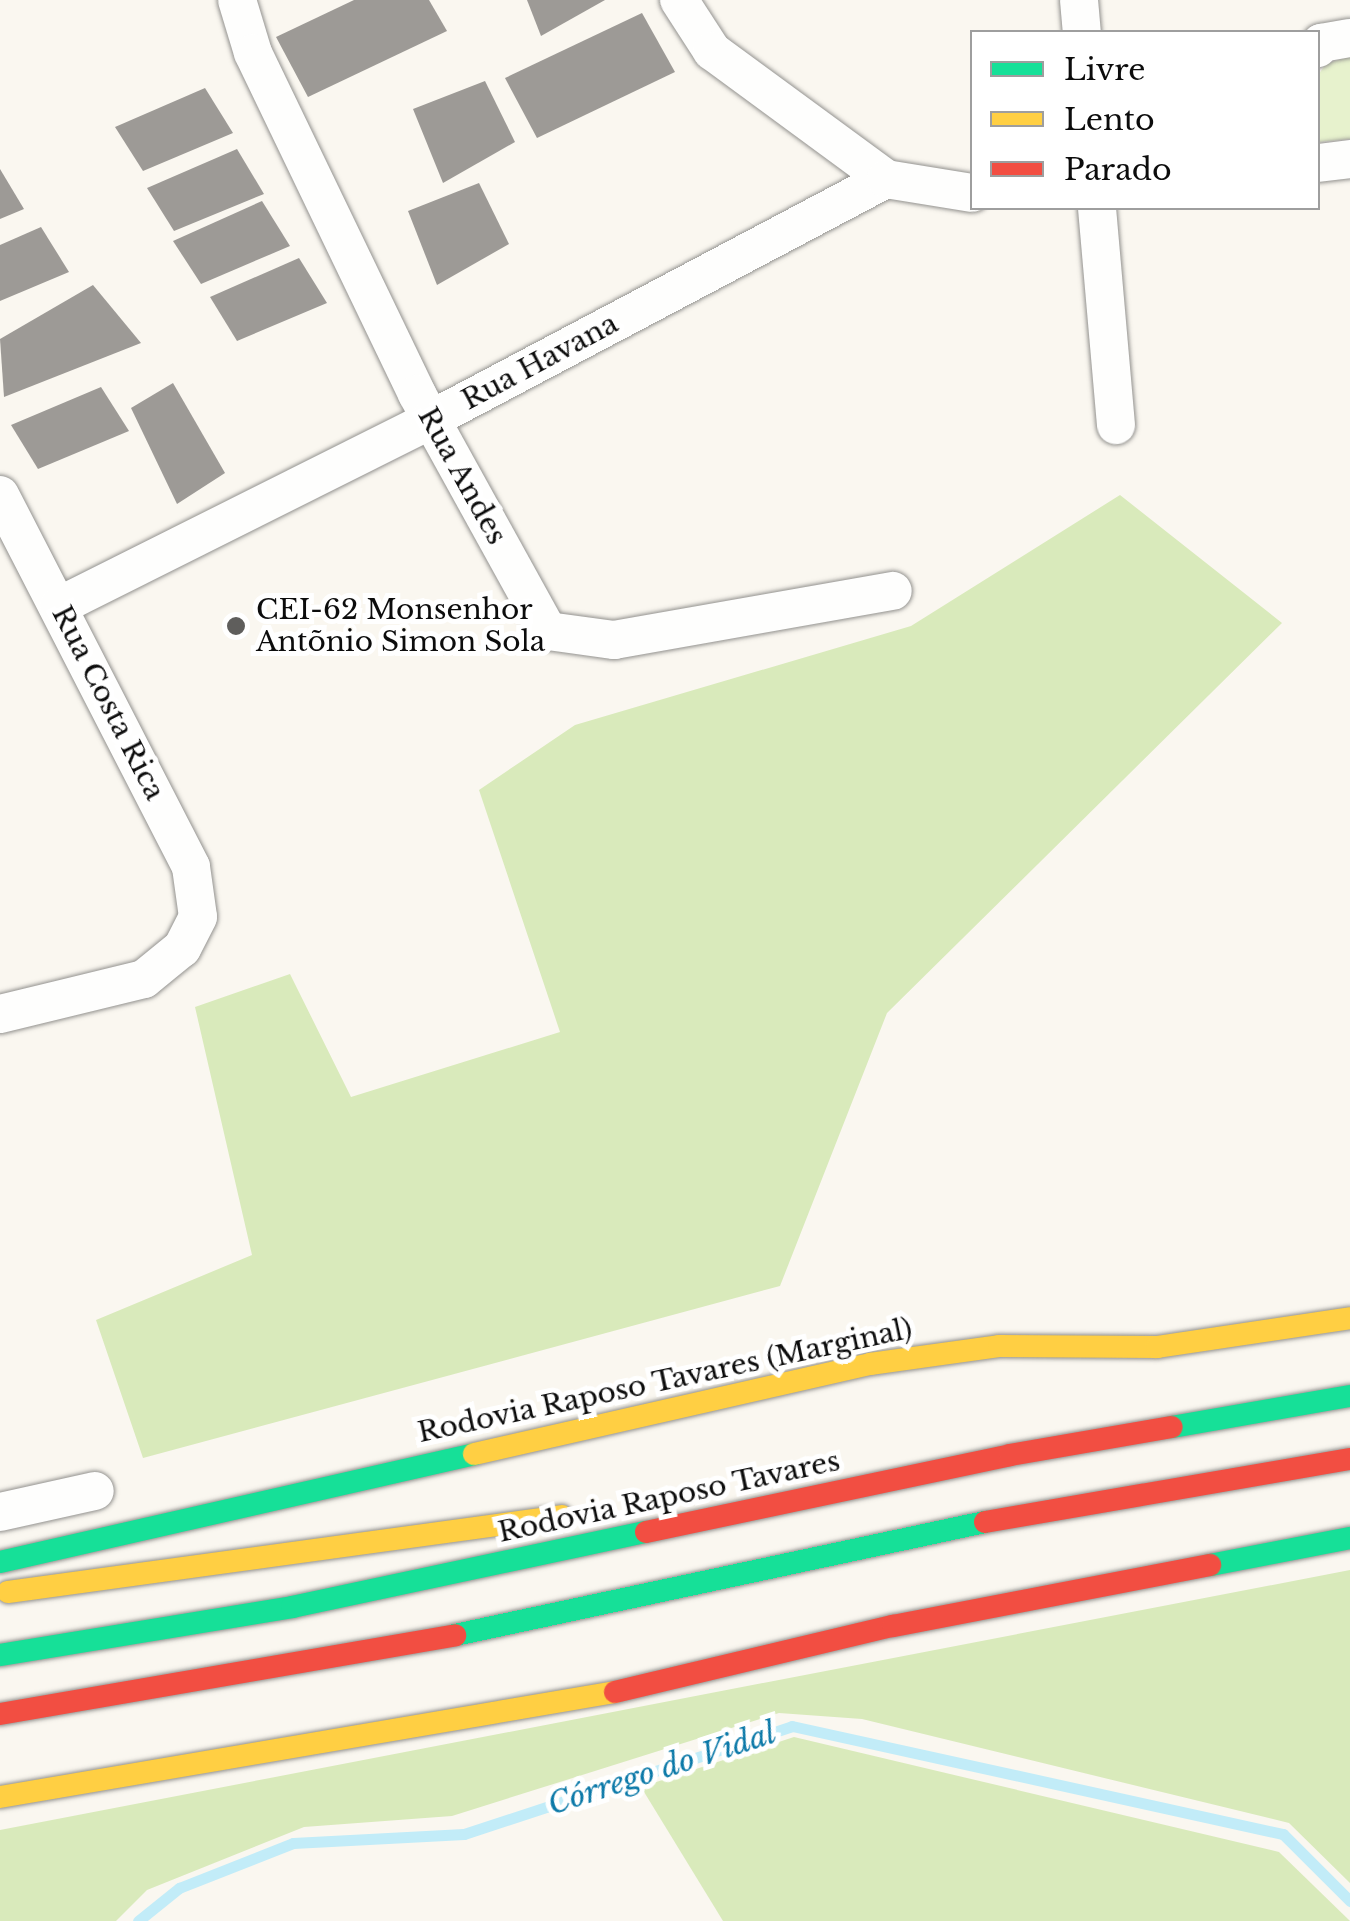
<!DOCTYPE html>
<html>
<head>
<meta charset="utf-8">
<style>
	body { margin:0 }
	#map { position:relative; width:1350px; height:1921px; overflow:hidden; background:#faf7f0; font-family:"Libre Baskerville",serif }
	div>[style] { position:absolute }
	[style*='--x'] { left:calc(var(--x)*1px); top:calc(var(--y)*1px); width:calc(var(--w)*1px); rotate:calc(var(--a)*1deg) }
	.green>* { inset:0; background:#e7f2cd }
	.forest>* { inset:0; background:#d9eabb }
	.stream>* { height:11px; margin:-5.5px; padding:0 5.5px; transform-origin:5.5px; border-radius:5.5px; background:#c2ecf8 }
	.building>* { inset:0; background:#9d9a96 }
	.roads { filter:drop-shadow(0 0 2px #93928f) drop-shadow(0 0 2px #93928f) }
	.street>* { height:38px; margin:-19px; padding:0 19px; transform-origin:19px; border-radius:19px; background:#fefefd }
	.fast>* { height:22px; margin:-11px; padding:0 11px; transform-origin:11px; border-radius:11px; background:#16e098 }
	.slow>* { height:22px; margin:-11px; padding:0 11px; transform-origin:11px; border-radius:11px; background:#ffcf43 }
	.jam>* { height:22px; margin:-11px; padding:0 11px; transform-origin:11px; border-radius:11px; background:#f24e42 }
	.dots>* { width:28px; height:28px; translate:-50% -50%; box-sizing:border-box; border:5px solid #fff; border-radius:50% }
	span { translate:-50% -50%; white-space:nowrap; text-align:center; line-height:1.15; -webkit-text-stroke:10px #fff; paint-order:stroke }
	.street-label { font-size:28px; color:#0c0c0c }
	.poi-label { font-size:28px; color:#0c0c0c }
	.left { translate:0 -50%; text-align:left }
	.water-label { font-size:30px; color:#0b79a8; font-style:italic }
	.legend { position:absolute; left:970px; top:30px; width:350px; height:180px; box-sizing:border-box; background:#fff; border:2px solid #9e9e9e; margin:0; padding:12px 18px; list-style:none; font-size:30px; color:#0c0c0c }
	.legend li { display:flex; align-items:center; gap:20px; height:50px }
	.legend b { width:50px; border:2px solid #9e9e9e }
</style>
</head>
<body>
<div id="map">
	<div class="green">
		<div style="clip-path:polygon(1350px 56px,1350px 139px,1318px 142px,1318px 75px,1326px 64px)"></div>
	</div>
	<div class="forest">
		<div style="clip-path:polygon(1120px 495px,1282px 623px,887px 1013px,780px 1286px,143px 1458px,96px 1320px,252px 1255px,195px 1007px,290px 974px,351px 1097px,560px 1032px,479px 790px,575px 725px,911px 626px)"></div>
		<div style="clip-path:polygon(1350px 1570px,1350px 1883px,1289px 1823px,862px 1719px,779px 1713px,452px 1816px,304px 1827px,147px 1890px,116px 1921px,0 1921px,0 1830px)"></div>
		<div style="clip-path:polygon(794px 1737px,1279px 1852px,1350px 1921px,723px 1921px,641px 1787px)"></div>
	</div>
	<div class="stream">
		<div style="--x:138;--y:1921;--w:53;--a:-38.8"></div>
		<div style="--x:179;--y:1888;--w:123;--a:-21.5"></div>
		<div style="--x:293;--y:1843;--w:171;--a:-3"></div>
		<div style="--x:464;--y:1834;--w:345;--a:-18.2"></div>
		<div style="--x:792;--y:1726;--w:503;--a:12.41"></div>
		<div style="--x:1283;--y:1834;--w:95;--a:45"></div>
	</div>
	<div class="building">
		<div style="clip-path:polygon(354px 0,429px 0,447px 31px,308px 97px,276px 37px)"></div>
		<div style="clip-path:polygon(527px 0,605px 0,541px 36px)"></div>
		<div style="clip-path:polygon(642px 13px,675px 72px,537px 138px,505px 78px)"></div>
		<div style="clip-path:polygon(485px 81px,515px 142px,443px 183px,413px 109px)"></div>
		<div style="clip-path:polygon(205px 88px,233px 133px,143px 171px,115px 127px)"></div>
		<div style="clip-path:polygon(237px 149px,264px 194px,174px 231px,147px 188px)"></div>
		<div style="clip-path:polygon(0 169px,24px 209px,0 219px)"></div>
		<div style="clip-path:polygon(479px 183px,509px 244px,437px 285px,408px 211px)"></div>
		<div style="clip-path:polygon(262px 201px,290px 246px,201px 284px,173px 241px)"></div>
		<div style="clip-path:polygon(41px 227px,69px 272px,0 301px,0 245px)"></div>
		<div style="clip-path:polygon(299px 258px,327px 303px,237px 341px,210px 297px)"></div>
		<div style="clip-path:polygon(93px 285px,141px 343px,4px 397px,0 339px)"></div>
		<div style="clip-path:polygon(173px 383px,225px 473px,177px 504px,131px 408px)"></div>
		<div style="clip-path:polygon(101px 387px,129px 431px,38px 469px,11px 425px)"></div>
	</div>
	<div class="roads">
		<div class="street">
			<div style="--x:237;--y:0;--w:55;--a:73.2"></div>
			<div style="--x:253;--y:53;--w:378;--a:64.3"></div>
			<div style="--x:417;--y:394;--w:271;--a:61.1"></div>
			<div style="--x:548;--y:631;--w:67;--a:7.8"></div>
			<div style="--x:614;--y:640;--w:283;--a:-10"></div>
			<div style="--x:679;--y:0;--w:61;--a:57.1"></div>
			<div style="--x:712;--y:51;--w:216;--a:36.3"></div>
			<div style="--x:1079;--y:0;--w:32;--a:85"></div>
			<div style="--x:1318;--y:48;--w:6;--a:-59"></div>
			<div style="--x:1321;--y:43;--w:29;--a:-10"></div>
			<div style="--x:1318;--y:163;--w:32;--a:-7"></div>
			<div style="--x:1097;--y:208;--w:218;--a:85"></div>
			<div style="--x:0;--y:495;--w:418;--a:62.8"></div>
			<div style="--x:191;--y:867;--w:50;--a:82"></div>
			<div style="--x:198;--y:917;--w:35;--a:117"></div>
			<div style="--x:182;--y:948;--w:49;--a:140.8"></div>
			<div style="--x:144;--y:979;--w:148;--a:166.3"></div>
			<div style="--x:59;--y:606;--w:415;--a:-26.6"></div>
			<div style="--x:430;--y:420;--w:516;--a:-27.86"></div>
			<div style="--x:886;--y:179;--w:87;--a:9.2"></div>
			<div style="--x:0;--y:1512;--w:97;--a:-12.5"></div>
		</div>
		<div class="fast">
			<div style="--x:1172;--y:1427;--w:181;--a:-9.9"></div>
			<div style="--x:0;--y:1562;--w:486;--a:-12.8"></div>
			<div style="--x:1210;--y:1565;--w:143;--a:-10.9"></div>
			<div style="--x:455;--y:1635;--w:542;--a:-12.04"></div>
			<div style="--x:0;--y:1655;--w:296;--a:-9.3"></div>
			<div style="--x:292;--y:1607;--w:362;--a:-12"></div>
		</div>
		<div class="slow">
			<div style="--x:474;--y:1454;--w:406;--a:-12.8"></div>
			<div style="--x:870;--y:1364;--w:130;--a:-7.9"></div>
			<div style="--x:999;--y:1346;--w:158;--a:0.4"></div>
			<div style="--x:1157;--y:1347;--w:195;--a:-8.5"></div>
			<div style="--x:8;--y:1592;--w:559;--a:-7.81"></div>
			<div style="--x:0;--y:1797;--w:624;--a:-9.69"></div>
		</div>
		<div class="jam">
			<div style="--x:985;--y:1522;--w:370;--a:-9.8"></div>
			<div style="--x:646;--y:1532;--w:372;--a:-11.9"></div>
			<div style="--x:1010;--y:1455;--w:164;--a:-9.8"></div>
			<div style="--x:615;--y:1692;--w:286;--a:-13.4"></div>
			<div style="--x:893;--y:1626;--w:323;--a:-10.9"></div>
			<div style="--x:0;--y:1714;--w:462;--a:-9.8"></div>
		</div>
	</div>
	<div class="dots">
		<div style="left:236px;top:626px;background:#5f5e5c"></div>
	</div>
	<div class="street-label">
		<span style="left:540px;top:362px;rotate:-28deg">Rua Havana</span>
		<span style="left:462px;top:476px;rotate:61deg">Rua Andes</span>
		<span style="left:108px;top:703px;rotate:63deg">Rua Costa Rica</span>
		<span style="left:665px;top:1381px;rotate:-12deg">Rodovia Raposo Tavares (Marginal)</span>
		<span style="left:669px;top:1497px;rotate:-12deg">Rodovia Raposo Tavares</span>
	</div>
	<div class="poi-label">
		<span class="left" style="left:256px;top:626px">CEI-62 Monsenhor<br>Antõnio Simon Sola</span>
	</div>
	<div class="water-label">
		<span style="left:662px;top:1769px;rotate:-18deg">Córrego do Vidal</span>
	</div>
	<ul class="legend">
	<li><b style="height:12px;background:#16e098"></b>Livre</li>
	<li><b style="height:12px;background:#ffcf43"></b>Lento</li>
	<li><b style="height:12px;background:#f24e42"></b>Parado</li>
	</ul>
</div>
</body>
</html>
